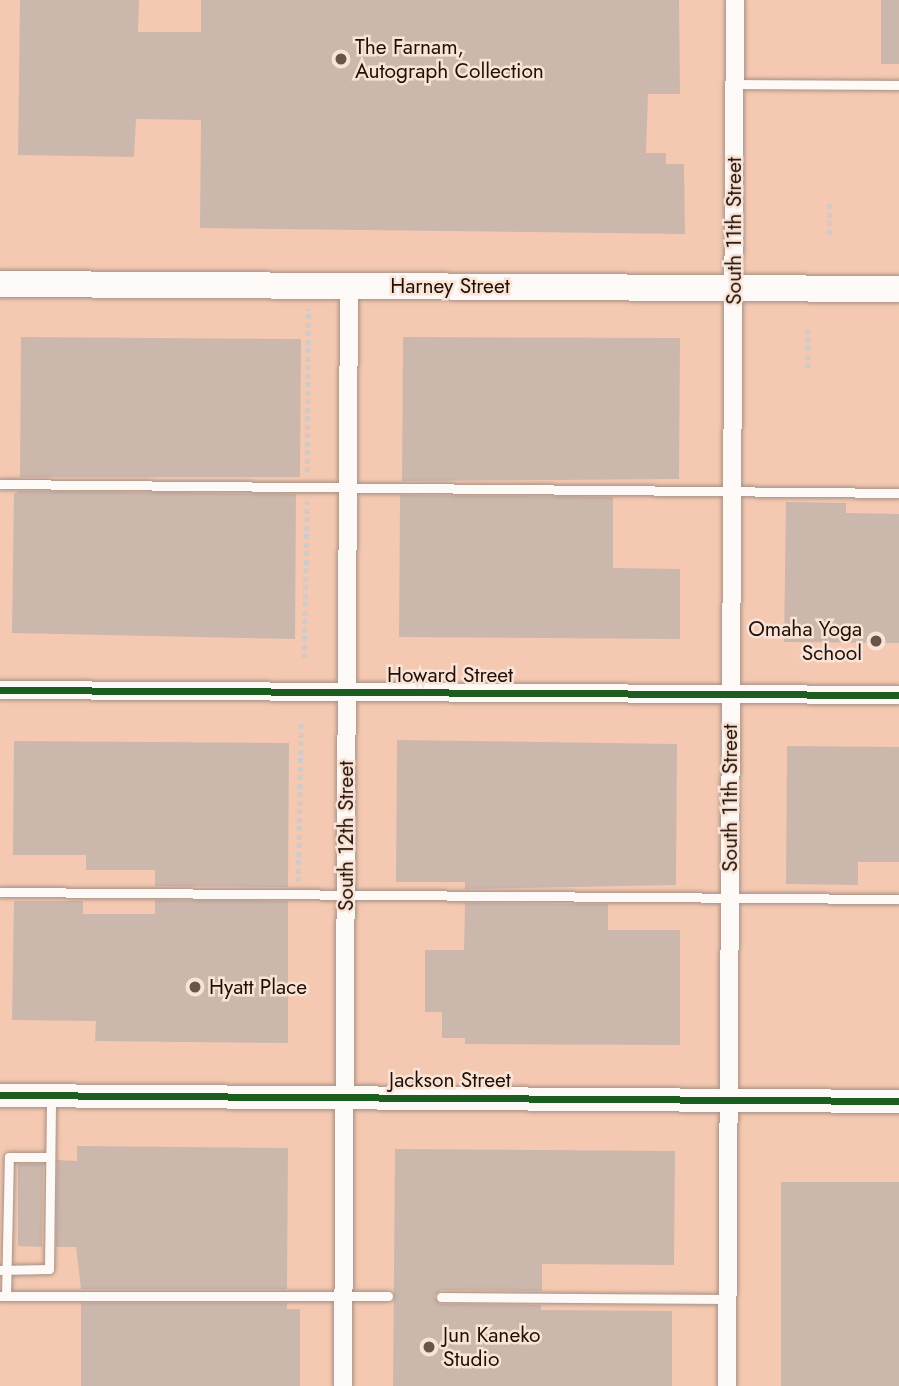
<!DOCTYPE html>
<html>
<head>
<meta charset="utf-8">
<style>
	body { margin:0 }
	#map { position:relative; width:899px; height:1386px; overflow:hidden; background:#edd5c8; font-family:Jost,sans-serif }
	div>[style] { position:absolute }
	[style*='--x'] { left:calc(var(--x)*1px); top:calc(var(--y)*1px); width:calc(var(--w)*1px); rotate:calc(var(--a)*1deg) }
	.built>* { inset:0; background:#f5c9b1 }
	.building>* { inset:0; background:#ccb7ac }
	.path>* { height:4.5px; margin-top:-2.25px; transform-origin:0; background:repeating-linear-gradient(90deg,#d1cac6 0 5px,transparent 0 8.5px) }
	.roads { filter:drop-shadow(0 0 2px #a59186) drop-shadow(0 0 2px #a59186) }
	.service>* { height:9px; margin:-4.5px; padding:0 4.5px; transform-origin:4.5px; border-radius:4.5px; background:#fcf9f7 }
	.minor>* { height:18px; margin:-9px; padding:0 9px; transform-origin:9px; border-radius:9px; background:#fcf9f7 }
	.tertiary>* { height:23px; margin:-11.5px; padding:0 11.5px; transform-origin:11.5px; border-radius:11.5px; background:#fcf9f7 }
	.secondary>* { height:26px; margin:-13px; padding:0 13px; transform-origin:13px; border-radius:13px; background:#fcf9f7 }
	.cycleway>* { height:7px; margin:-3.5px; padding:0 3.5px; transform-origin:3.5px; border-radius:3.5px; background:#1b5e20 }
	.dots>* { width:19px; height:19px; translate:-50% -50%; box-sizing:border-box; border:4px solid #f9e3d7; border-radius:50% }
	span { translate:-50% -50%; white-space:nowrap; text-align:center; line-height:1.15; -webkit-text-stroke:5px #f9e3d7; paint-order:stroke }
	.poi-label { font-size:21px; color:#210f05 }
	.left { translate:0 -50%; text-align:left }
	.right { translate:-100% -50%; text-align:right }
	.street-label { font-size:21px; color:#210f05 }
</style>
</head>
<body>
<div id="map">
	<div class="built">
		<div style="clip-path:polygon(0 0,899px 0,899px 1386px,0 1386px)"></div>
	</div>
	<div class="building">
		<div style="clip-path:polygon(20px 0,139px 0,138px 32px,201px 32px,201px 0,679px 0,680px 94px,648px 94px,646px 153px,666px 153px,666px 164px,684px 164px,685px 234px,200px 228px,201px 120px,136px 119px,134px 157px,18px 155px)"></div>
		<div style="clip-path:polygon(881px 0,899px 0,899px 64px,881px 64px)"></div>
		<div style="clip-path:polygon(21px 337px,301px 339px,300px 477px,20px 477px)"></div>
		<div style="clip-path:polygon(403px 337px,680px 338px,679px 479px,402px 481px)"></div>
		<div style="clip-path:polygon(19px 491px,296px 494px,295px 639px,12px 633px,14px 494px)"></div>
		<div style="clip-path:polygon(400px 495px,613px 497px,613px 568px,680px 569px,680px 639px,399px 637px)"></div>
		<div style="clip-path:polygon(786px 502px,846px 503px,846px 513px,899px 514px,899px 643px,784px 642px)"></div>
		<div style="clip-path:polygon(397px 740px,677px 744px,676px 885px,465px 889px,465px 882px,396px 882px)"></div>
		<div style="clip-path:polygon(14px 741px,289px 743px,288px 887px,155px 886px,155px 870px,86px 870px,86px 855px,13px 855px)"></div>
		<div style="clip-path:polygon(787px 746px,899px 747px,899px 862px,858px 862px,858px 885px,786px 884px)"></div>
		<div style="clip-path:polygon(155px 900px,288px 901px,288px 1043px,95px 1041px,96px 1021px,12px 1020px,14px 901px,83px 901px,83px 914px,155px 914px)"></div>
		<div style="clip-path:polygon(465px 903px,608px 904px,608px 930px,680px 930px,680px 1045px,465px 1044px,465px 1038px,442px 1038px,442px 1012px,425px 1012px,425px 950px,464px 950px)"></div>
		<div style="clip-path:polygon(77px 1146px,288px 1148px,287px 1289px,81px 1289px,76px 1247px,56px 1247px,57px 1160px,77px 1161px)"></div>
		<div style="clip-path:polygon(395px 1149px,675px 1151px,674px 1265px,542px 1264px,542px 1291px,441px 1290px,434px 1296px,440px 1304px,541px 1305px,541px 1310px,672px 1311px,672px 1386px,393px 1386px)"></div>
		<div style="clip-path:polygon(18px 1164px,43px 1164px,42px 1247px,18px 1246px)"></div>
		<div style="clip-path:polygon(781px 1182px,899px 1182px,899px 1386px,781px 1386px)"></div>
		<div style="clip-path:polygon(81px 1303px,287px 1303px,287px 1309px,300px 1309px,300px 1386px,81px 1386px)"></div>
	</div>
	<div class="path">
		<div style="--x:830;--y:204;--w:31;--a:90"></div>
		<div style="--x:808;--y:329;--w:40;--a:90"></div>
		<div style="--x:307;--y:472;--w:163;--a:-89.6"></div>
		<div style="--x:304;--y:658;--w:157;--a:-88.9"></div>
		<div style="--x:298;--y:882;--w:158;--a:-88.9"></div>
	</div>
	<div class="roads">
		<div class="service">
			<div style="--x:735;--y:84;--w:164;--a:0.3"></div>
			<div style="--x:0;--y:484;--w:899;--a:0.57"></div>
			<div style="--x:0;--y:892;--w:899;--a:0.45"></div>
			<div style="--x:0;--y:1270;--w:49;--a:-1.2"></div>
			<div style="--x:49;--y:1269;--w:173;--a:-89.3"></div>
			<div style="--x:0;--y:1296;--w:388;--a:0"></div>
			<div style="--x:6;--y:1296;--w:139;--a:-88.8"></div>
			<div style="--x:9;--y:1157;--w:41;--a:0"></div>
			<div style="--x:441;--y:1297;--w:286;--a:0.4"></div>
		</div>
		<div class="minor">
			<div style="--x:0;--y:690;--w:899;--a:0.32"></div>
			<div style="--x:343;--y:1386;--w:1100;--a:-89.69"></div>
			<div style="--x:727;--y:1386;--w:1386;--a:-89.67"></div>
		</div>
		<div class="tertiary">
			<div style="--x:0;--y:1095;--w:899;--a:0.38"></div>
		</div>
		<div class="secondary">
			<div style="--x:0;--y:284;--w:899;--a:0.32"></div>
		</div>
	</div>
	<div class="cycleway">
		<div style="--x:0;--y:690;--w:899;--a:0.32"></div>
		<div style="--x:0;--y:1095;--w:899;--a:0.38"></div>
	</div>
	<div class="dots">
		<div style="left:341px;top:59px;background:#685449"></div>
		<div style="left:876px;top:641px;background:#685449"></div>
		<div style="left:195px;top:987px;background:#685449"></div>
		<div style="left:429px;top:1347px;background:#685449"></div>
	</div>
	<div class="poi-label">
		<span class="left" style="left:355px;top:59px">The Farnam,<br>Autograph Collection</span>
		<span class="right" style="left:862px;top:641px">Omaha Yoga<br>School</span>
		<span class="left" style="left:209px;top:987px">Hyatt Place</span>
		<span class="left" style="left:443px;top:1347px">Jun Kaneko<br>Studio</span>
	</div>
	<div class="street-label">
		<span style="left:734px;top:231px;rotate:-90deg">South 11th Street</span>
		<span style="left:450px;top:286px">Harney Street</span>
		<span style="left:450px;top:675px">Howard Street</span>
		<span style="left:730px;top:798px;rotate:-90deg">South 11th Street</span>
		<span style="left:346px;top:836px;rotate:-90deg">South 12th Street</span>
		<span style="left:450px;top:1080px">Jackson Street</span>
	</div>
</div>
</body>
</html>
